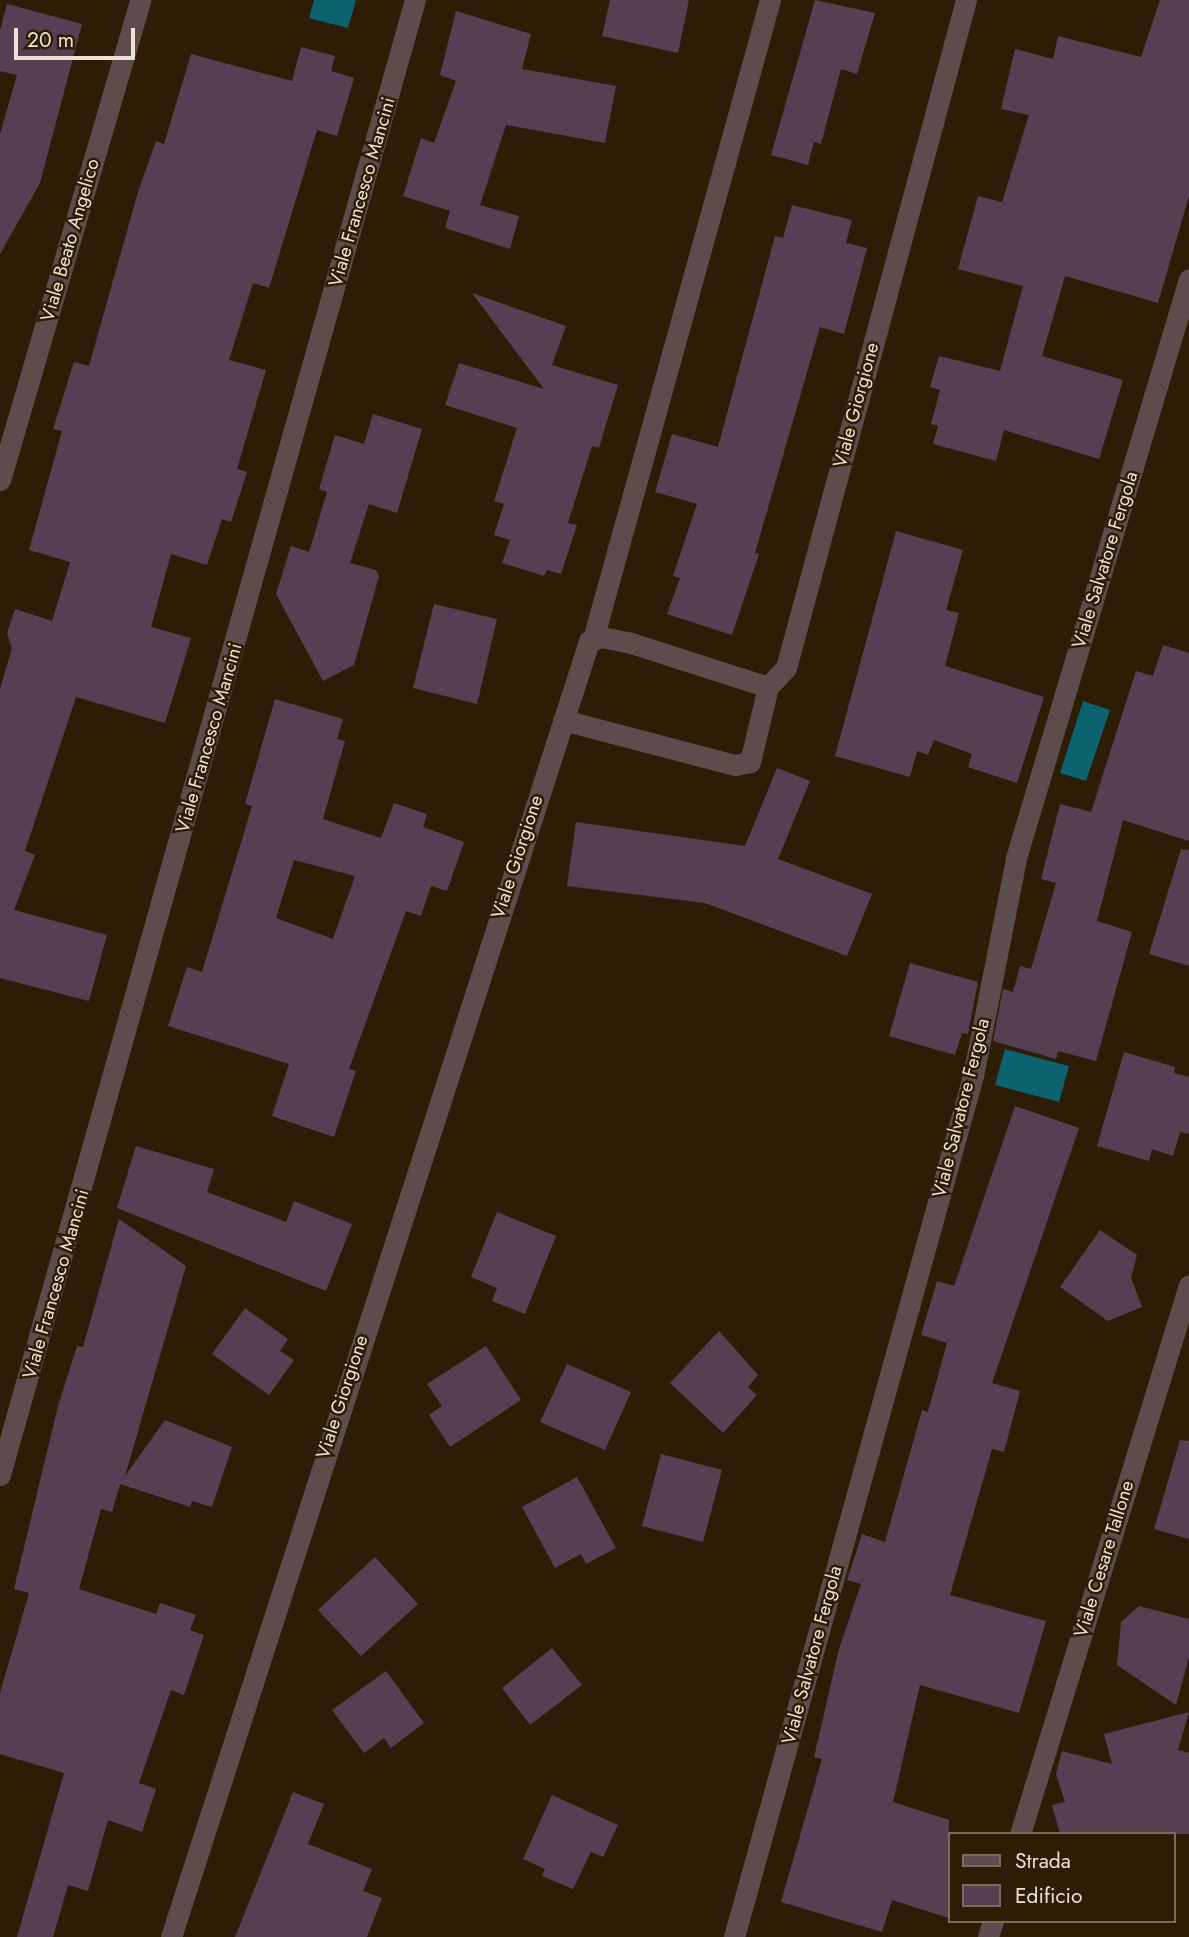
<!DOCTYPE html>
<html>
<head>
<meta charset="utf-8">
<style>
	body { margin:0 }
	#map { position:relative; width:1189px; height:1937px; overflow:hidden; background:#2d1d06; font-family:Jost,sans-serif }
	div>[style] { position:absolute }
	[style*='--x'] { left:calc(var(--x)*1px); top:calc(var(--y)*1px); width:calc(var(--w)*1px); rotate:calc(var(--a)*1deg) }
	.water>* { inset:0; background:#0c626e }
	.building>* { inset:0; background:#554053 }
	.minor>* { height:21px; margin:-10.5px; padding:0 10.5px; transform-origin:10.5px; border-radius:10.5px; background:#5b4d4b }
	span { translate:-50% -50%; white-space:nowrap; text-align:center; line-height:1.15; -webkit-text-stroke:5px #2d1d06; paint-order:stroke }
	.street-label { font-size:19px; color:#ece2d4 }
	.legend { position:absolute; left:948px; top:1832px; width:228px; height:91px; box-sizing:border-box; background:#2d1d06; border:2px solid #796c58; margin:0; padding:9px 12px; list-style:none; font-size:21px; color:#ece2d4 }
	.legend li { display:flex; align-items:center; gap:14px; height:35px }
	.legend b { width:35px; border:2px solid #796c58 }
	.scale { position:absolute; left:14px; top:28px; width:121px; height:32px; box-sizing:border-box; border:4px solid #ece2d4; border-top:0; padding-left:9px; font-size:21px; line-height:24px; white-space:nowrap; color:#ece2d4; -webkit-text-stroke:5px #2d1d06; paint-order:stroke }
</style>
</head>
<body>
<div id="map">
	<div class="water">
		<div style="clip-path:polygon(314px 0,356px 0,348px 28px,309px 18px)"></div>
		<div style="clip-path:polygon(1083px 701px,1110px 710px,1086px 781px,1060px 773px)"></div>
		<div style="clip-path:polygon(1005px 1049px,1069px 1066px,1059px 1102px,995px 1085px)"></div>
	</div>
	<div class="building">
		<div style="clip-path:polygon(610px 0,689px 0,678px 53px,602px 36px)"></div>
		<div style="clip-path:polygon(815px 0,875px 13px,857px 74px,841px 69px,821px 144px,814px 142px,808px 165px,771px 155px)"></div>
		<div style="clip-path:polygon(1160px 0,1189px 0,1189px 196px,1158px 303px,1065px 276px,1042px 356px,1123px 380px,1099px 459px,1004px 430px,996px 461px,933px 444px,938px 426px,931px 424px,940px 390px,930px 387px,939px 356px,1000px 371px,1023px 286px,958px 269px,978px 196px,1002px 202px,1029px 115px,1001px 109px,1015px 49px,1053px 59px,1058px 36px,1141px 57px)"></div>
		<div style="clip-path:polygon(7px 4px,82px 24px,40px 183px,0 254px,0 134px,17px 75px,0 71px,0 30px)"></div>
		<div style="clip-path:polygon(456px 11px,531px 34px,522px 69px,616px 86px,605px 143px,506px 125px,480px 205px,519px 216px,510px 249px,445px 228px,450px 211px,403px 196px,421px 138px,434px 143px,456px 81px,440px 75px)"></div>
		<div style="clip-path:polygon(301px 47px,335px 56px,331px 71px,354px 78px,337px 136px,317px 130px,269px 288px,253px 283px,229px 360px,266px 370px,237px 469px,247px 472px,231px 522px,222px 519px,207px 565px,171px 554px,151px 627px,191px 638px,165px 723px,76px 697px,25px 851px,35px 855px,14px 910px,107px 935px,89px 1001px,0 978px,0 689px,12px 648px,7px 633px,15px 609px,52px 621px,70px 562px,29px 550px,62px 431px,53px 429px,74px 362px,89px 366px,138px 192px,156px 141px,164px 144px,191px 54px,292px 81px)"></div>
		<div style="clip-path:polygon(792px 205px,852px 220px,846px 243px,867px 248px,844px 334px,820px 327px,755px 553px,759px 554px,732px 635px,667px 614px,680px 578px,673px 576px,697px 504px,655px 492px,672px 434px,718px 447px,775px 236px,783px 238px)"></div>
		<div style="clip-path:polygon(472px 293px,566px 326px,552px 365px,618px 385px,599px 448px,592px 446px,568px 523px,577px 525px,561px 574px,547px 570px,544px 576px,502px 563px,510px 540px,494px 535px,504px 504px,494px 501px,517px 428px,445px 405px,459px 363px,544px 389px)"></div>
		<div style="clip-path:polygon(373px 414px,422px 429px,397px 513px,369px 504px,350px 563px,376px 570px,379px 576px,354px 665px,323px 681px,276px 594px,291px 546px,309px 552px,327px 492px,319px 489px,335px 435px,364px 444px)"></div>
		<div style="clip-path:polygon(896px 531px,963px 550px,946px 610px,959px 613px,945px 666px,1044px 697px,1017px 783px,968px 767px,972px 754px,934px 740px,928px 755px,917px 751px,910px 777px,835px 756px)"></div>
		<div style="clip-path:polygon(434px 604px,497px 619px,477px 704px,413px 688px)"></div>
		<div style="clip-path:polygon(1163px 645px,1189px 653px,1189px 841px,1123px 820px,1097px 921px,1132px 932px,1096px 1061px,1058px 1051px,1056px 1059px,993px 1041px,1003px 989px,1013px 992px,1020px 966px,1031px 969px,1056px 883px,1041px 879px,1060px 804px,1091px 812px,1136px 671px,1153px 676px)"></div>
		<div style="clip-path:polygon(evenodd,275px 699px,343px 719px,337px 739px,345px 741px,323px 819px,381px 838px,394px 803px,427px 814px,423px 827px,464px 842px,447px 891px,431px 886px,421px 916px,406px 911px,349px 1069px,356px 1071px,334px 1137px,272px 1116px,289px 1064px,168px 1026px,187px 967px,202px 972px,252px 806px,245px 804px,275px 699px,294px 860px,355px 876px,333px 939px,276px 918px,294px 860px)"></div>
		<div style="clip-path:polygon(777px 768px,810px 781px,778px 859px,872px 894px,847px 956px,705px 903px,567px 886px,576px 822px,745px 846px)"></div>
		<div style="clip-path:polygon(1181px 849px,1189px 850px,1189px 966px,1149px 954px)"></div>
		<div style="clip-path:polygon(910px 963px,978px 982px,968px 1034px,962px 1033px,955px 1055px,889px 1036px)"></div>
		<div style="clip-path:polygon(1124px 1052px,1175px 1067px,1174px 1073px,1189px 1077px,1189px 1134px,1180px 1132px,1173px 1156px,1152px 1149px,1149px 1161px,1097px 1146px)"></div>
		<div style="clip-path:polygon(1015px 1106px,1079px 1128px,992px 1383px,1020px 1391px,1004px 1452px,992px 1449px,950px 1595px,1046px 1621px,1019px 1713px,920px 1685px,893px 1802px,949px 1820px,949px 1918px,892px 1900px,882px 1932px,781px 1902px,822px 1759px,814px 1757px,839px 1649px,861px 1584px,847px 1580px,862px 1534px,885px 1542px,922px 1410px,928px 1412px,947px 1343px,921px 1335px,937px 1281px,954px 1286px)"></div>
		<div style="clip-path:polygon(136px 1146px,214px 1169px,207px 1192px,286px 1222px,294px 1201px,352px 1224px,326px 1291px,117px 1208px)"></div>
		<div style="clip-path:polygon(497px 1212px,556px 1236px,525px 1314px,492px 1301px,497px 1288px,471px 1277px)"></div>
		<div style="clip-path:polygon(119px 1219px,186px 1266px,125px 1476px,165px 1420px,232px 1447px,212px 1507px,192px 1501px,190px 1507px,120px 1484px,112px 1512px,101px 1509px,79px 1589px,156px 1614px,160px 1603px,196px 1615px,190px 1630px,204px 1635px,184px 1695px,171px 1690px,139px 1783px,156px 1789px,142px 1832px,108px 1820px,88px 1891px,68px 1885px,53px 1937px,17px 1937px,64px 1773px,0 1754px,0 1693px,29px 1593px,14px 1589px,58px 1406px,77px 1346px,83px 1347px)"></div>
		<div style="clip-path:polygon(1100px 1230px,1137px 1255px,1131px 1278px,1142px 1307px,1108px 1321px,1060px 1287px)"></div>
		<div style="clip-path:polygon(245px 1308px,288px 1339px,280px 1351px,294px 1360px,269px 1395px,212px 1354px)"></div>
		<div style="clip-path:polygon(719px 1331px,758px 1375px,748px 1387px,757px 1395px,723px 1433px,670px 1383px)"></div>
		<div style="clip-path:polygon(486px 1346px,521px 1400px,450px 1447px,429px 1415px,442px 1406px,427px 1384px)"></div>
		<div style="clip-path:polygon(567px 1364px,631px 1392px,605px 1450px,540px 1422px)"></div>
		<div style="clip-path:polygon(1180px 1440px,1189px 1441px,1189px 1539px,1154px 1529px)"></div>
		<div style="clip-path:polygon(661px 1454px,722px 1470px,703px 1542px,642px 1526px)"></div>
		<div style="clip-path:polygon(577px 1477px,616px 1548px,586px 1564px,581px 1554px,555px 1568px,522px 1507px)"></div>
		<div style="clip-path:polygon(375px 1557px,418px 1604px,361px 1656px,318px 1610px)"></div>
		<div style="clip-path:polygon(1139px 1606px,1189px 1619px,1189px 1657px,1176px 1705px,1117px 1665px,1121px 1622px)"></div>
		<div style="clip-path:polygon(552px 1648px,582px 1685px,530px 1725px,502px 1688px)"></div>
		<div style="clip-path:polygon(386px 1671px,424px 1723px,391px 1748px,384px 1738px,364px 1753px,332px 1710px)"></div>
		<div style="clip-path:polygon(1189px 1712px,1178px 1750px,1189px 1753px,1189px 1834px,1060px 1834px,1052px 1805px,1065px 1802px,1056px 1774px,1062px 1751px,1112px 1764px,1104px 1734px)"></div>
		<div style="clip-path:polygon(293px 1792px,324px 1804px,308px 1844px,372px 1869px,363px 1891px,382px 1898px,367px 1937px,235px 1937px)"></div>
		<div style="clip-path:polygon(552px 1795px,618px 1825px,603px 1857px,591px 1852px,573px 1889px,542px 1876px,545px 1869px,523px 1859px)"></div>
	</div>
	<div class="minor">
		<div style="--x:0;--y:480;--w:500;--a:-73.7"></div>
		<div style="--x:593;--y:639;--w:663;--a:-74.52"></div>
		<div style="--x:563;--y:720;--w:178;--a:14.7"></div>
		<div style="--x:735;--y:765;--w:15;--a:-11"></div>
		<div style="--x:750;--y:762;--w:77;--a:-76.5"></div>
		<div style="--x:0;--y:1475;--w:1532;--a:-74.29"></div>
		<div style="--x:1020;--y:1834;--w:574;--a:-72.89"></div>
		<div style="--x:171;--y:1937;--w:1362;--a:-72.12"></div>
		<div style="--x:589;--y:641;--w:13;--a:-18"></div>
		<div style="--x:601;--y:637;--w:31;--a:11"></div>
		<div style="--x:631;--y:643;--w:144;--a:17.8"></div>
		<div style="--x:768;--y:687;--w:26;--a:-47"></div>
		<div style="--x:786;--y:668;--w:692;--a:-74.92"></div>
		<div style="--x:734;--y:1937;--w:894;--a:-74.49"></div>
		<div style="--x:973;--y:1076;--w:222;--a:-78.8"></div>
		<div style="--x:1016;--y:858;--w:604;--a:-73.36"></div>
		<div style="--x:988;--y:1937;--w:17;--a:-73"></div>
	</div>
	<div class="street-label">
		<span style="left:362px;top:192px;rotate:-74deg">Viale Francesco Mancini</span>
		<span style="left:70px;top:240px;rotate:-74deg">Viale Beato Angelico</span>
		<span style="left:856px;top:405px;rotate:-75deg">Viale Giorgione</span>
		<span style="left:1105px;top:560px;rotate:-73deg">Viale Salvatore Fergola</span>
		<span style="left:209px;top:738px;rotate:-74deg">Viale Francesco Mancini</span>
		<span style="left:517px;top:857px;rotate:-72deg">Viale Giorgione</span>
		<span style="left:961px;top:1108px;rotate:-76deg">Viale Salvatore Fergola</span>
		<span style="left:56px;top:1284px;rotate:-74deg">Viale Francesco Mancini</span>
		<span style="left:342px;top:1397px;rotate:-72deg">Viale Giorgione</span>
		<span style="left:1104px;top:1559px;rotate:-73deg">Viale Cesare Tallone</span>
		<span style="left:812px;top:1655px;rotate:-75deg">Viale Salvatore Fergola</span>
	</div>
	<ul class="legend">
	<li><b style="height:9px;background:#5b4d4b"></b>Strada</li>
	<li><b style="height:19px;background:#554053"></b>Edificio</li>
	</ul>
	<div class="scale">20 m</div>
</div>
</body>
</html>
